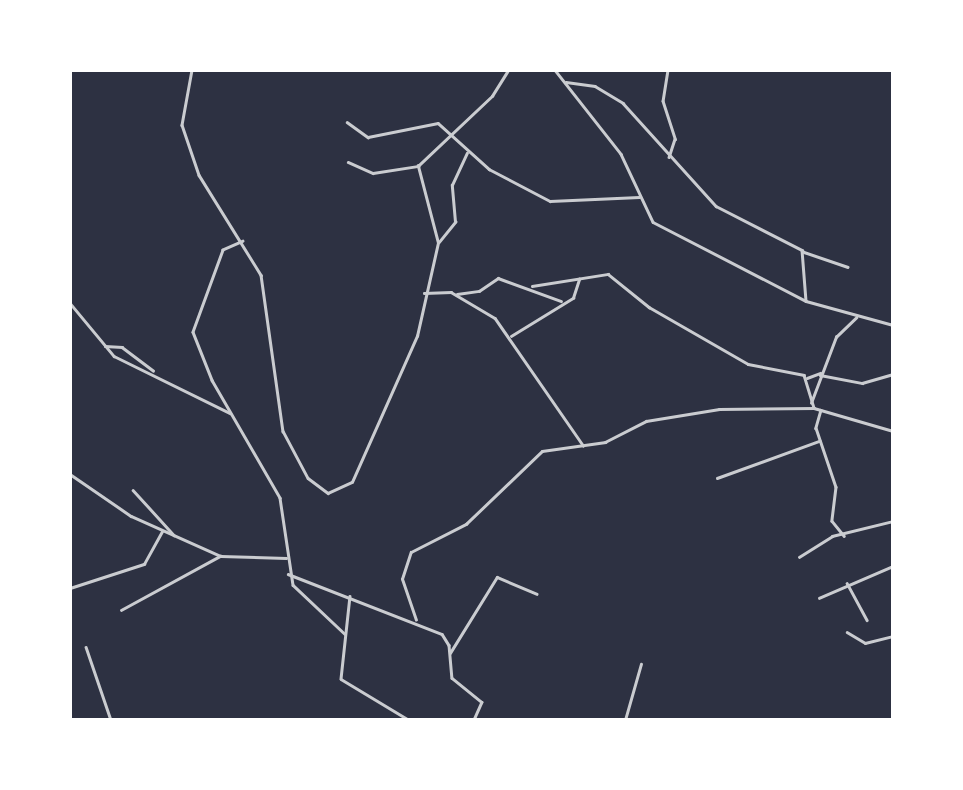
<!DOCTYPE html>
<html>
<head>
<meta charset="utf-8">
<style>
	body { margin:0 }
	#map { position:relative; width:963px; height:790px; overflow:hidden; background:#2d3142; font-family:Quicksand,sans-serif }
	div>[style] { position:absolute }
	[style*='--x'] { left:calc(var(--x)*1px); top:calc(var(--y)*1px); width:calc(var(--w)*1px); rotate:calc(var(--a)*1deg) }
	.minor>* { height:2.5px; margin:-1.25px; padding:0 1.25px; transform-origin:1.25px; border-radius:1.25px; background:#caccd0 }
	span { translate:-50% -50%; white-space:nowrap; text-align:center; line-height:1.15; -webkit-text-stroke:7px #fff; paint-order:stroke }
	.frame { position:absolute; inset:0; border:72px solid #fff; pointer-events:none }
</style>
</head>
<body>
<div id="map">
	<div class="minor">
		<div style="--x:192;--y:70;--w:56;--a:100.3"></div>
		<div style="--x:182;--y:125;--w:53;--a:71.2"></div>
		<div style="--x:199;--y:175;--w:118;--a:58.2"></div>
		<div style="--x:261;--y:275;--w:158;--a:82"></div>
		<div style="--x:283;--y:431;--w:53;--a:62"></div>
		<div style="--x:308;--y:478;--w:25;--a:37"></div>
		<div style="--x:328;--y:493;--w:26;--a:-25"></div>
		<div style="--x:352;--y:482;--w:160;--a:-66"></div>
		<div style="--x:417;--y:336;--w:95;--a:-77.3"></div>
		<div style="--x:438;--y:243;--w:80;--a:-104.6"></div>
		<div style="--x:555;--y:70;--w:107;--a:51.8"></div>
		<div style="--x:621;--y:154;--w:75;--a:64.8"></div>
		<div style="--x:653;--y:222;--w:172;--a:27.3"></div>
		<div style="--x:806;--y:301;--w:90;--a:15.4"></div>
		<div style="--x:668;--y:70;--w:31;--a:99"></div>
		<div style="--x:663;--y:101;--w:40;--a:72"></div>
		<div style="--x:675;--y:139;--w:19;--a:108"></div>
		<div style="--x:566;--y:82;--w:29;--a:8"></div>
		<div style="--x:595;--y:86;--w:33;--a:31"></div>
		<div style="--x:623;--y:103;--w:139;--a:47.9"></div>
		<div style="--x:716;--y:206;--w:97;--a:27.1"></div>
		<div style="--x:802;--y:250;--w:51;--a:85.5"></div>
		<div style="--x:347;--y:122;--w:26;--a:36"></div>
		<div style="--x:368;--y:137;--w:71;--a:-11.3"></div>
		<div style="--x:438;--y:123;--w:69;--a:42"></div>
		<div style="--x:489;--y:169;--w:69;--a:27.7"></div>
		<div style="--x:550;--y:201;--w:89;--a:-2.6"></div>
		<div style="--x:348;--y:162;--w:27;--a:24"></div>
		<div style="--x:373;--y:173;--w:46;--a:-8.8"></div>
		<div style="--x:418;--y:166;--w:102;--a:-43.4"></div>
		<div style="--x:492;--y:96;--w:31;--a:-58"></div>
		<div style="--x:243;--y:241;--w:22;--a:156"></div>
		<div style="--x:223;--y:250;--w:87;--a:110.1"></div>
		<div style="--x:193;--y:332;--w:52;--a:68.4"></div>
		<div style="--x:212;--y:380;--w:136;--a:60"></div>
		<div style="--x:280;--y:498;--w:88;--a:81.5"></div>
		<div style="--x:293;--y:585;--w:71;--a:43.3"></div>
		<div style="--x:439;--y:242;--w:26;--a:-51"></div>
		<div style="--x:455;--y:222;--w:37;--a:-95"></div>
		<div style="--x:452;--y:185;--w:35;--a:-65"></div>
		<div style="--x:804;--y:252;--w:46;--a:18.8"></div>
		<div style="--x:532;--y:286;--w:77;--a:-9"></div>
		<div style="--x:608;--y:274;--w:53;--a:38.8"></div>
		<div style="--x:649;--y:307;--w:114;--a:29.9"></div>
		<div style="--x:748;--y:364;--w:57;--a:11.1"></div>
		<div style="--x:804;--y:375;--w:34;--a:73"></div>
		<div style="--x:424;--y:293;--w:27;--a:-2"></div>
		<div style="--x:451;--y:292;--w:51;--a:30.6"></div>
		<div style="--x:495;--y:318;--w:155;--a:55.3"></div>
		<div style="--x:457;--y:294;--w:22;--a:-8"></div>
		<div style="--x:479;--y:291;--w:23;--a:-34"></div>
		<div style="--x:498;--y:278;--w:67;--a:20.1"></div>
		<div style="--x:70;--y:303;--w:69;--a:50.3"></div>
		<div style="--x:114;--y:356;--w:129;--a:26.2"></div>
		<div style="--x:511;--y:336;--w:73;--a:-31.5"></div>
		<div style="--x:573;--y:298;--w:20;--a:-72"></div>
		<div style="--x:105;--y:346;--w:17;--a:3"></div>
		<div style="--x:122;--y:347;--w:39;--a:37"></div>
		<div style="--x:820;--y:375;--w:43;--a:10.8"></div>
		<div style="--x:862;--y:383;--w:32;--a:-16"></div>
		<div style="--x:807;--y:378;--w:14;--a:-21"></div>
		<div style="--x:893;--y:381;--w:52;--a:90"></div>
		<div style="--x:811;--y:403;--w:71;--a:-69.3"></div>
		<div style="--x:836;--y:337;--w:28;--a:-44"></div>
		<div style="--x:821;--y:410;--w:19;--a:106"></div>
		<div style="--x:816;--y:428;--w:62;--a:71.3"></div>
		<div style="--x:836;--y:487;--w:34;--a:97"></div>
		<div style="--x:832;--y:521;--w:19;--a:51"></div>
		<div style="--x:70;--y:474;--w:74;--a:34.5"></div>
		<div style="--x:131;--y:516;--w:98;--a:24"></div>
		<div style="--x:221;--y:556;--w:65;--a:1.8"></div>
		<div style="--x:717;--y:478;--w:109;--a:-19.9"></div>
		<div style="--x:133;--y:490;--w:61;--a:47.7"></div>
		<div style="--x:799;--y:557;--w:39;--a:-32"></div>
		<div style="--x:832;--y:536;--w:63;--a:-13.8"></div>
		<div style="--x:288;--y:574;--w:165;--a:21.3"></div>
		<div style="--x:442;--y:634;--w:13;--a:58"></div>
		<div style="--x:449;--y:645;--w:33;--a:85"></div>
		<div style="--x:452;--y:678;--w:38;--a:39"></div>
		<div style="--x:482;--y:702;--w:20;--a:114"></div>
		<div style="--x:847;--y:583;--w:42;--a:61.6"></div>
		<div style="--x:70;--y:588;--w:78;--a:-18"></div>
		<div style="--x:144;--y:564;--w:37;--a:-61"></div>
		<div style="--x:350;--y:596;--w:83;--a:96.2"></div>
		<div style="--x:341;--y:679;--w:79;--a:31.1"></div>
		<div style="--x:819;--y:598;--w:81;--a:-23.4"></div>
		<div style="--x:121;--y:610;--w:113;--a:-28.6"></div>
		<div style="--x:416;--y:620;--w:43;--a:-108.9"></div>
		<div style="--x:402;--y:579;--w:28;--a:-72"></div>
		<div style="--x:411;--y:552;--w:62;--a:-27"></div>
		<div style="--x:466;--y:524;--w:105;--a:-43.8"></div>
		<div style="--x:542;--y:451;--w:64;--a:-8.1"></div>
		<div style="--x:605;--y:442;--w:46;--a:-27.1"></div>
		<div style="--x:646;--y:421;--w:74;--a:-9.3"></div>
		<div style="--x:719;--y:409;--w:95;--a:-0.6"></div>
		<div style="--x:814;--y:408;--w:82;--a:16.2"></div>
		<div style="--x:847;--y:632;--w:21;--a:31"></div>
		<div style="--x:865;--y:643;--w:29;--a:-14"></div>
		<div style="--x:86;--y:647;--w:77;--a:71.1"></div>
		<div style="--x:450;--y:653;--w:89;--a:-58.3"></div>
		<div style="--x:497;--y:577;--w:43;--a:23"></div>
		<div style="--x:625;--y:720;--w:58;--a:-74.1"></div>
	</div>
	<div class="frame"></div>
</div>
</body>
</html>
